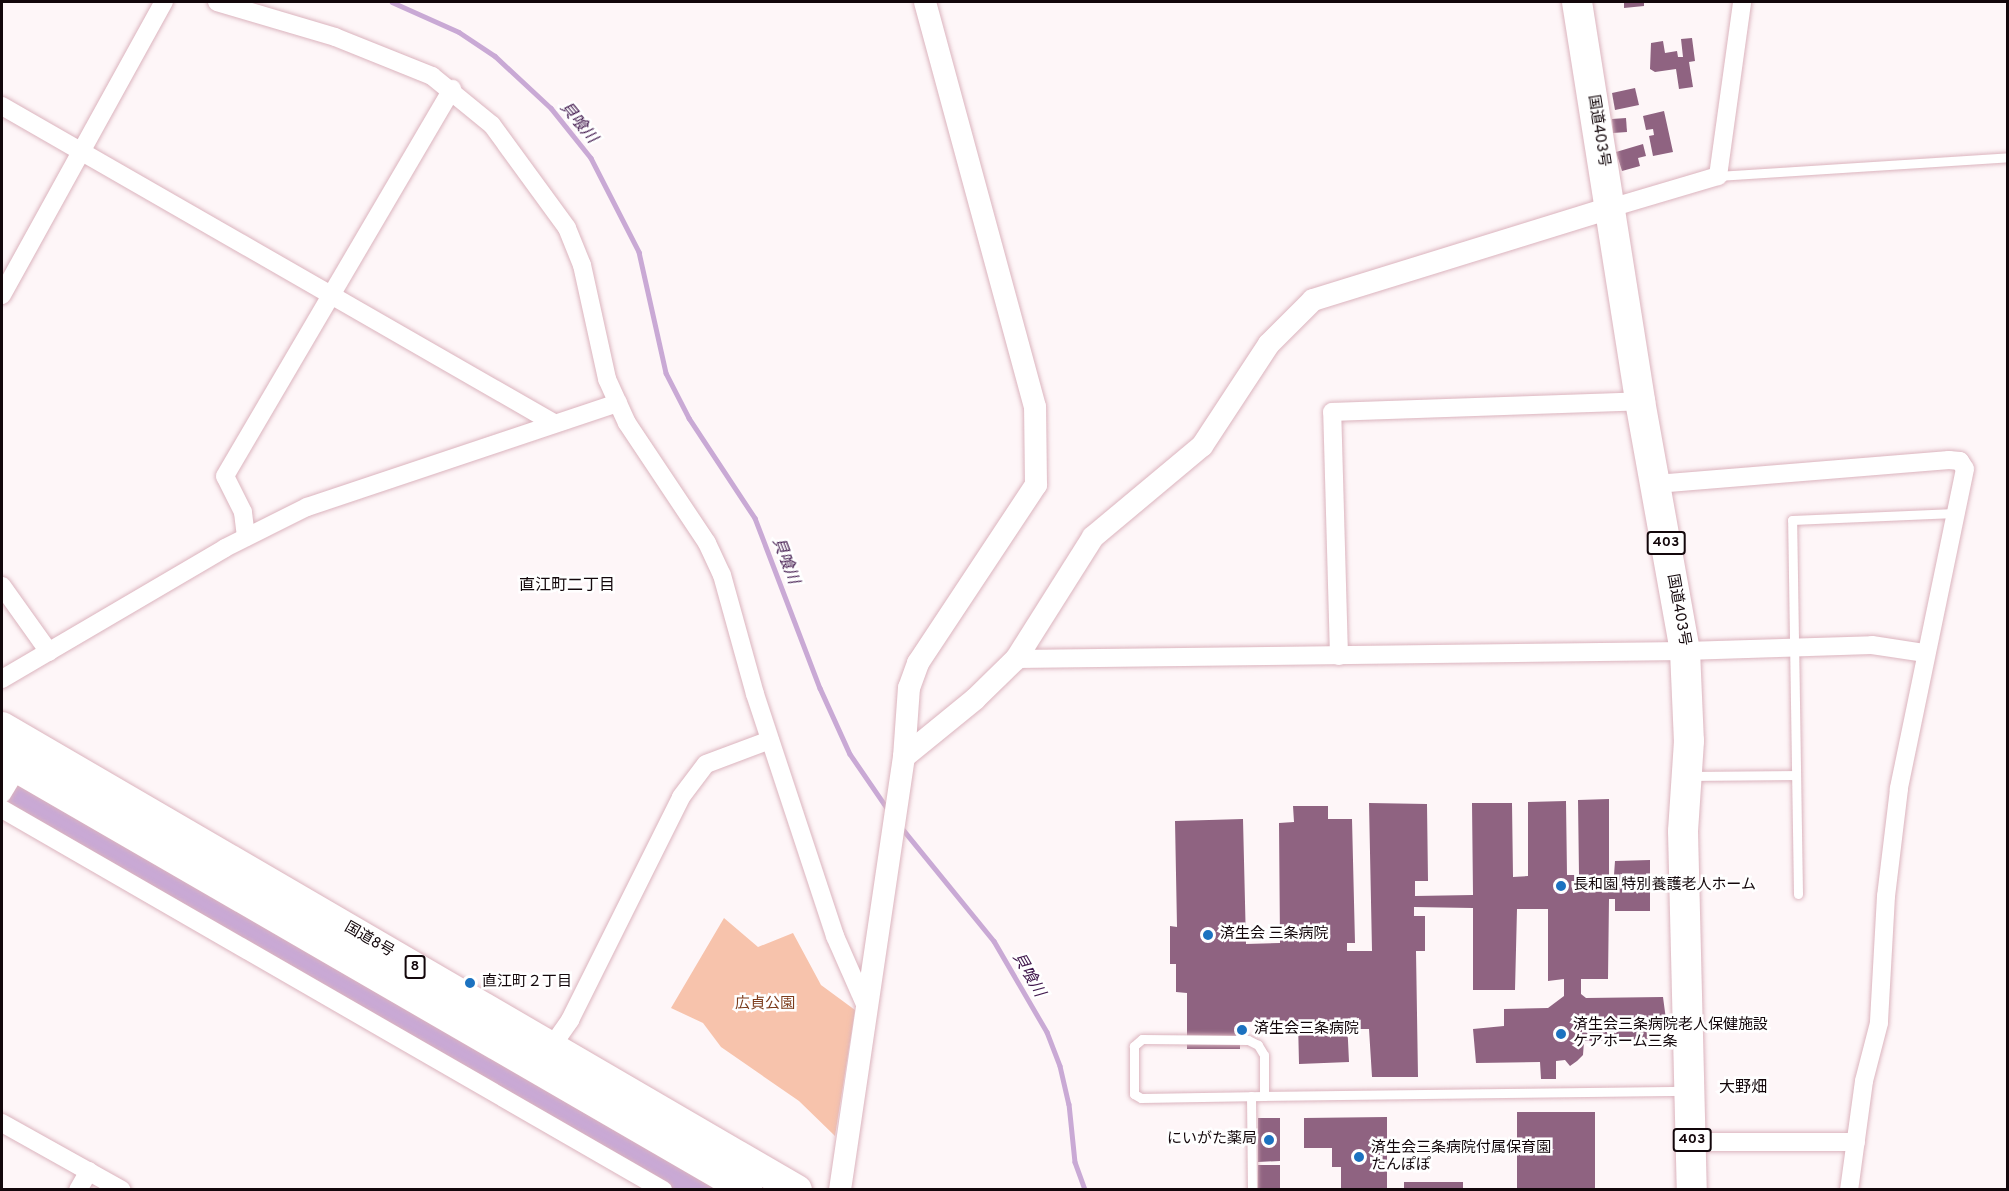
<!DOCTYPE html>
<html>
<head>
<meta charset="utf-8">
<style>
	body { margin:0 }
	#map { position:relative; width:2009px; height:1191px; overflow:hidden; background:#fef6f8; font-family:Overpass,"Noto Sans JP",sans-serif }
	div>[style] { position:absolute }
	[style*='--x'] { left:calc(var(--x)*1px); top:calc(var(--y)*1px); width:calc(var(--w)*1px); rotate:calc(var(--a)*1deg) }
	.green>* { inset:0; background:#f7c3ac }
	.stream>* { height:4.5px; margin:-2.25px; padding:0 2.25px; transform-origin:2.25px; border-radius:2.25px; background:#c9a9d5 }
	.river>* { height:28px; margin:-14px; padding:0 14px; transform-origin:14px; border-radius:14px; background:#c9a9d5 }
	.building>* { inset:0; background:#8f6381 }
	.roads { filter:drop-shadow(0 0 2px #dbb4be) drop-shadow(0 0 2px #dbb4be) }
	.service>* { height:9px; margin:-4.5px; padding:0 4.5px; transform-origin:4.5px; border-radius:4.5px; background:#fff }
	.minor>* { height:18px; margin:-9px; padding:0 9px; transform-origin:9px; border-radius:9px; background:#fff }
	.tertiary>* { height:22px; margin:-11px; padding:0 11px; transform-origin:11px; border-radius:11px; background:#fff }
	.trunk>* { height:30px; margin:-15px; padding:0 15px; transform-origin:15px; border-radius:15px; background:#fff }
	.dots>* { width:16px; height:16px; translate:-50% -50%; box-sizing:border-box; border:3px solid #fff; border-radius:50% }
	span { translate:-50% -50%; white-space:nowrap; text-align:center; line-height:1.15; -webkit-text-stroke:5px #fff; paint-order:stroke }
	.shield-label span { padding:2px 4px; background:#fff; border:2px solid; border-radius:4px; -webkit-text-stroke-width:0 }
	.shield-label { font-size:14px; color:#13070b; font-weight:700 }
	.street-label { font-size:15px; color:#13070b }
	.poi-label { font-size:15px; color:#13070b }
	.left { translate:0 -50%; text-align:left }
	.right { translate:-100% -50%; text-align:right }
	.park-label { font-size:15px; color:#7d3c1c }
	.water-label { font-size:16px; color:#3f164b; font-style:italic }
	.neighbourhood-label { font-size:16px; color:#13070b }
	.frame { position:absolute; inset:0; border:3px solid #13070b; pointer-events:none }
</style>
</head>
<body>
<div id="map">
	<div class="green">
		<div style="clip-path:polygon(724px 918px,758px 947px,793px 933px,821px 985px,855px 1010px,835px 1136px,799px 1101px,721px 1047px,703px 1023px,671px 1008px)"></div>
	</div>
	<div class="stream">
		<div style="--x:392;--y:2;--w:73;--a:24.1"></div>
		<div style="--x:459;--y:32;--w:43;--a:33.7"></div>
		<div style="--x:495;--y:56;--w:76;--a:42.9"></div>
		<div style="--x:551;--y:108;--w:64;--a:51.3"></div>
		<div style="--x:591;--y:158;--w:106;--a:62.9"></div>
		<div style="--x:639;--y:252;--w:124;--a:77.4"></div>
		<div style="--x:666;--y:373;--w:51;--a:62.9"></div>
		<div style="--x:689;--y:418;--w:120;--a:56.6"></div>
		<div style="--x:755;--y:518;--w:182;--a:69.1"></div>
		<div style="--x:820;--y:688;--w:72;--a:65.6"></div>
		<div style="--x:850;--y:754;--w:65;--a:55.6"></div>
		<div style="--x:901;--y:827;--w:147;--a:50.8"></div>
		<div style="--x:994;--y:941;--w:105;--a:59.8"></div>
		<div style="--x:1047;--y:1032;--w:36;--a:69"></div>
		<div style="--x:1060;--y:1066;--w:39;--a:77"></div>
		<div style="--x:1069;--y:1104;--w:58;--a:84.1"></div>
		<div style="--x:1075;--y:1162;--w:30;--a:70"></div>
	</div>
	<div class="river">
		<div style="--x:2;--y:786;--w:805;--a:30.13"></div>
	</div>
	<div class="building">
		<div style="clip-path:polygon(1624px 2px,1644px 2px,1644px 6px,1624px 8px)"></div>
		<div style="clip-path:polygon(1692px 38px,1695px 61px,1689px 62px,1693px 87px,1679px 89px,1676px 69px,1655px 72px,1650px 69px,1651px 43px,1663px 41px,1665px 53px,1677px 51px,1678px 57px,1683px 57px,1681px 39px)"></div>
		<div style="clip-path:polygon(1635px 88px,1639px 105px,1615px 110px,1612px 93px)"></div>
		<div style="clip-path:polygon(1664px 111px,1673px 152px,1653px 156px,1649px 136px,1654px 135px,1653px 129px,1646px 130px,1643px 116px)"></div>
		<div style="clip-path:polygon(1626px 118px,1627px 132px,1613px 133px,1612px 119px)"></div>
		<div style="clip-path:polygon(1643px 144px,1646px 156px,1638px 158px,1640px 166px,1622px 171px,1616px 152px)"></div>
		<div style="clip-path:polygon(1609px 799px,1609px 875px,1614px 875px,1615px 861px,1650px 860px,1650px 911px,1615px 911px,1615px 899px,1609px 899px,1608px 979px,1581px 979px,1581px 994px,1586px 998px,1663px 997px,1667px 1027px,1649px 1028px,1649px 1039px,1584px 1041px,1583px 1055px,1577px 1061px,1570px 1066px,1565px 1060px,1556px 1061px,1556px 1079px,1541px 1079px,1540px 1062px,1476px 1063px,1473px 1029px,1504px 1026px,1504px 1009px,1548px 1008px,1564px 996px,1564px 979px,1548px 981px,1548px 909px,1517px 909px,1515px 990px,1473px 990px,1473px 908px,1414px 907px,1414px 916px,1425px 916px,1425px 951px,1416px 951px,1418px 1077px,1372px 1077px,1369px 1029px,1359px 1029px,1359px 1018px,1347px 1019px,1349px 1062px,1299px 1064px,1298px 1021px,1240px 1022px,1240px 1049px,1187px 1049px,1187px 993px,1176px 992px,1176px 964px,1170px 964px,1170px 926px,1177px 927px,1175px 821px,1243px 819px,1246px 944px,1280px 943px,1279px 823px,1294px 822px,1293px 806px,1328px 806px,1328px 819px,1352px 819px,1355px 943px,1347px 943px,1347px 951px,1372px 951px,1369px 803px,1427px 804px,1428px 881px,1415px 881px,1415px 896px,1473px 895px,1472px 803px,1512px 803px,1513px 877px,1528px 876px,1528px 802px,1566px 801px,1567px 875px,1579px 875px,1578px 800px)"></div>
		<div style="clip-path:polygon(1517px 1112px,1595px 1112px,1595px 1190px,1517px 1190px)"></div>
		<div style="clip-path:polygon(1387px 1117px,1387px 1190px,1341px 1190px,1341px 1167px,1332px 1167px,1332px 1148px,1304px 1148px,1304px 1118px)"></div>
		<div style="clip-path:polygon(1258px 1118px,1280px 1118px,1280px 1161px,1258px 1162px)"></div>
		<div style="clip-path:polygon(1258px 1165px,1280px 1165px,1280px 1190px,1258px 1190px)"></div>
		<div style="clip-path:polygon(1404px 1182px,1463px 1182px,1463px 1190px,1404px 1190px)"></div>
	</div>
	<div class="roads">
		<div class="service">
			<div style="--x:1718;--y:176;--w:291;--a:-3.7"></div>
			<div style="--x:1690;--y:776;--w:106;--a:-0.5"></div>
			<div style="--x:1798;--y:894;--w:374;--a:-90.9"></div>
			<div style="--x:1792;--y:520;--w:163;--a:-2.5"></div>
			<div style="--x:1251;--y:1096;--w:94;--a:89.4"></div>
			<div style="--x:1264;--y:1096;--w:41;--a:-90"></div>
			<div style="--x:1264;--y:1055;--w:12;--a:-121"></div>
			<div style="--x:1258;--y:1045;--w:11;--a:-153"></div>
			<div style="--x:1248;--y:1040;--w:106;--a:-179.5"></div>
			<div style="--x:1142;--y:1039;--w:11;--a:139"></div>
			<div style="--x:1134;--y:1046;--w:48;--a:90"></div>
			<div style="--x:1134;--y:1094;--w:8;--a:30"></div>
			<div style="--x:1141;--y:1098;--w:123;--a:-0.9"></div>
			<div style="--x:1264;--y:1096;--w:422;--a:-0.7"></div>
		</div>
		<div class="minor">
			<div style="--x:217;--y:2;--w:123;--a:16.5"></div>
			<div style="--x:335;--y:37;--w:105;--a:21.9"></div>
			<div style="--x:432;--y:76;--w:77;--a:39.2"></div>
			<div style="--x:492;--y:125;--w:127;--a:53.9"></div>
			<div style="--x:567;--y:228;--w:40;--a:68"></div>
			<div style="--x:582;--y:265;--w:117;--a:77.6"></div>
			<div style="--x:607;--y:379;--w:48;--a:65.6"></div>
			<div style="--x:627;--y:423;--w:144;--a:56.3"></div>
			<div style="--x:707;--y:543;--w:35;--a:65"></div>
			<div style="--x:722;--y:575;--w:123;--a:74.5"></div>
			<div style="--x:755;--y:694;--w:255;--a:71.7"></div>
			<div style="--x:835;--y:936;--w:80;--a:66.3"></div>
			<div style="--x:2;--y:106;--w:634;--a:29.88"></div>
			<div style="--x:1610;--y:208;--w:113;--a:-16.5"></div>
			<div style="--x:1718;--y:176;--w:176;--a:-82.1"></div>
			<div style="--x:2;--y:295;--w:335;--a:-61.1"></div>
			<div style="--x:1656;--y:484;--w:294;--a:-4.7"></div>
			<div style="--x:1949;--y:460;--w:11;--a:5"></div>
			<div style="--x:1960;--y:461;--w:9;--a:58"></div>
			<div style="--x:1965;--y:469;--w:327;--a:101.7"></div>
			<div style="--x:1899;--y:789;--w:108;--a:96.9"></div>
			<div style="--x:1886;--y:896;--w:127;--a:93.2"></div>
			<div style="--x:1879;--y:1023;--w:60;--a:104.5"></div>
			<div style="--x:1864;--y:1081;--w:110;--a:97.8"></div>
			<div style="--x:246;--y:537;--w:25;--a:-97"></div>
			<div style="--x:243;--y:512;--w:40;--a:-116.6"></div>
			<div style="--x:225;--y:476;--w:449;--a:-59.6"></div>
			<div style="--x:2;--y:586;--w:81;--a:54.5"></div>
			<div style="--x:1339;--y:656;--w:244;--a:-91.6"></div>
			<div style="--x:1332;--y:412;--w:308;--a:-2"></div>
			<div style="--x:1016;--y:659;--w:669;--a:-0.69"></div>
			<div style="--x:1685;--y:651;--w:187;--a:-1.8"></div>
			<div style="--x:1872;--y:645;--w:54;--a:8.6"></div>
			<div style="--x:2;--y:679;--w:259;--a:-30.4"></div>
			<div style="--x:225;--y:548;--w:92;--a:-26.6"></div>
			<div style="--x:307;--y:507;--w:328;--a:-18.5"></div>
			<div style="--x:2;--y:794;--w:39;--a:-59"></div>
			<div style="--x:2;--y:809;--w:763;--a:29.96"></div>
			<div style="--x:552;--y:1046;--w:32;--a:-55"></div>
			<div style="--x:570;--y:1020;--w:249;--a:-63.5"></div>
			<div style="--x:681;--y:797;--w:41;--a:-52.9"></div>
			<div style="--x:706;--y:764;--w:68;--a:-20.6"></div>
			<div style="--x:2;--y:1123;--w:137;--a:29.2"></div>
			<div style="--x:1692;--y:1142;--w:164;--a:0"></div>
			<div style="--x:78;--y:1190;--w:22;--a:-60"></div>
		</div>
		<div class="tertiary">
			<div style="--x:904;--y:757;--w:92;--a:-39.2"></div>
			<div style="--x:975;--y:699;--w:57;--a:-44.3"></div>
			<div style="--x:1016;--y:659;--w:144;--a:-57.7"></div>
			<div style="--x:1093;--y:537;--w:142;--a:-39.9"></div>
			<div style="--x:1202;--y:446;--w:122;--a:-56.7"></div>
			<div style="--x:1269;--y:344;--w:62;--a:-45"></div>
			<div style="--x:1313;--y:300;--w:311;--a:-17.2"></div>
			<div style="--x:840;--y:1190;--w:438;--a:-81.6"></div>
			<div style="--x:904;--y:757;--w:69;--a:-85.9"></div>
			<div style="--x:909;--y:688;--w:27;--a:-70"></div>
			<div style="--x:918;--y:663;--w:214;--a:-56.5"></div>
			<div style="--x:1036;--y:485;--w:78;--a:-90.7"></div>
			<div style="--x:1035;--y:407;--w:420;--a:-105.2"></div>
		</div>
		<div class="trunk">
			<div style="--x:1577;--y:2;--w:404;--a:81"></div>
			<div style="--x:1640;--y:401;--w:254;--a:79.8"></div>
			<div style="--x:1685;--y:651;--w:90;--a:87.5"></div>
			<div style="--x:1689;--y:741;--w:90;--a:93.8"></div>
			<div style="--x:1683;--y:831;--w:359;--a:88.6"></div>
			<div style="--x:2;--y:727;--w:920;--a:30.22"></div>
			<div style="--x:2;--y:759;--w:861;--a:30.05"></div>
		</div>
	</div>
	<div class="dots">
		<div style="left:1561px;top:886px;background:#1c72c0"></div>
		<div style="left:1208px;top:935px;background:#1c72c0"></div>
		<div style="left:470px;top:983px;background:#1c72c0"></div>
		<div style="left:1242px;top:1030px;background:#1c72c0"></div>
		<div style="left:1561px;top:1034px;background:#1c72c0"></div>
		<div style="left:1269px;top:1140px;background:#1c72c0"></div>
		<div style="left:1359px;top:1157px;background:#1c72c0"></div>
	</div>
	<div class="shield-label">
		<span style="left:1666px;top:543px">403</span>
		<span style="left:415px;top:967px">8</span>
		<span style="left:1692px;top:1140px">403</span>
	</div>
	<div class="street-label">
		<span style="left:1598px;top:131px;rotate:81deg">国道403号</span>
		<span style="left:1678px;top:610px;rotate:80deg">国道403号</span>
		<span style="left:369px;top:940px;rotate:30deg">国道8号</span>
	</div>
	<div class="poi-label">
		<span class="left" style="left:1573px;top:886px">長和園 特別養護老人ホーム</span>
		<span class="left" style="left:1220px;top:935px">済生会 三条病院</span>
		<span class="left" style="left:482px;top:983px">直江町２丁目</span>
		<span class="left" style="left:1573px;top:1034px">済生会三条病院老人保健施設<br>ケアホーム三条</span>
		<span class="left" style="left:1254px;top:1030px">済生会三条病院</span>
		<span class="right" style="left:1257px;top:1140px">にいがた薬局</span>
		<span class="left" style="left:1371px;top:1157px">済生会三条病院付属保育園<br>たんぽぽ</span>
	</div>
	<div class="park-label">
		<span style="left:765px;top:1005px">広貞公園</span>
	</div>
	<div class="water-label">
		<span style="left:578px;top:123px;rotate:50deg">貝喰川</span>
		<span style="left:785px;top:561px;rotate:69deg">貝喰川</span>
		<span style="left:1028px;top:975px;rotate:60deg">貝喰川</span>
	</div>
	<div class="neighbourhood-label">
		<span style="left:567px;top:586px">直江町二丁目</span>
		<span style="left:1743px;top:1088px">大野畑</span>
	</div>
	<div class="frame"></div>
</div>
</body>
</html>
